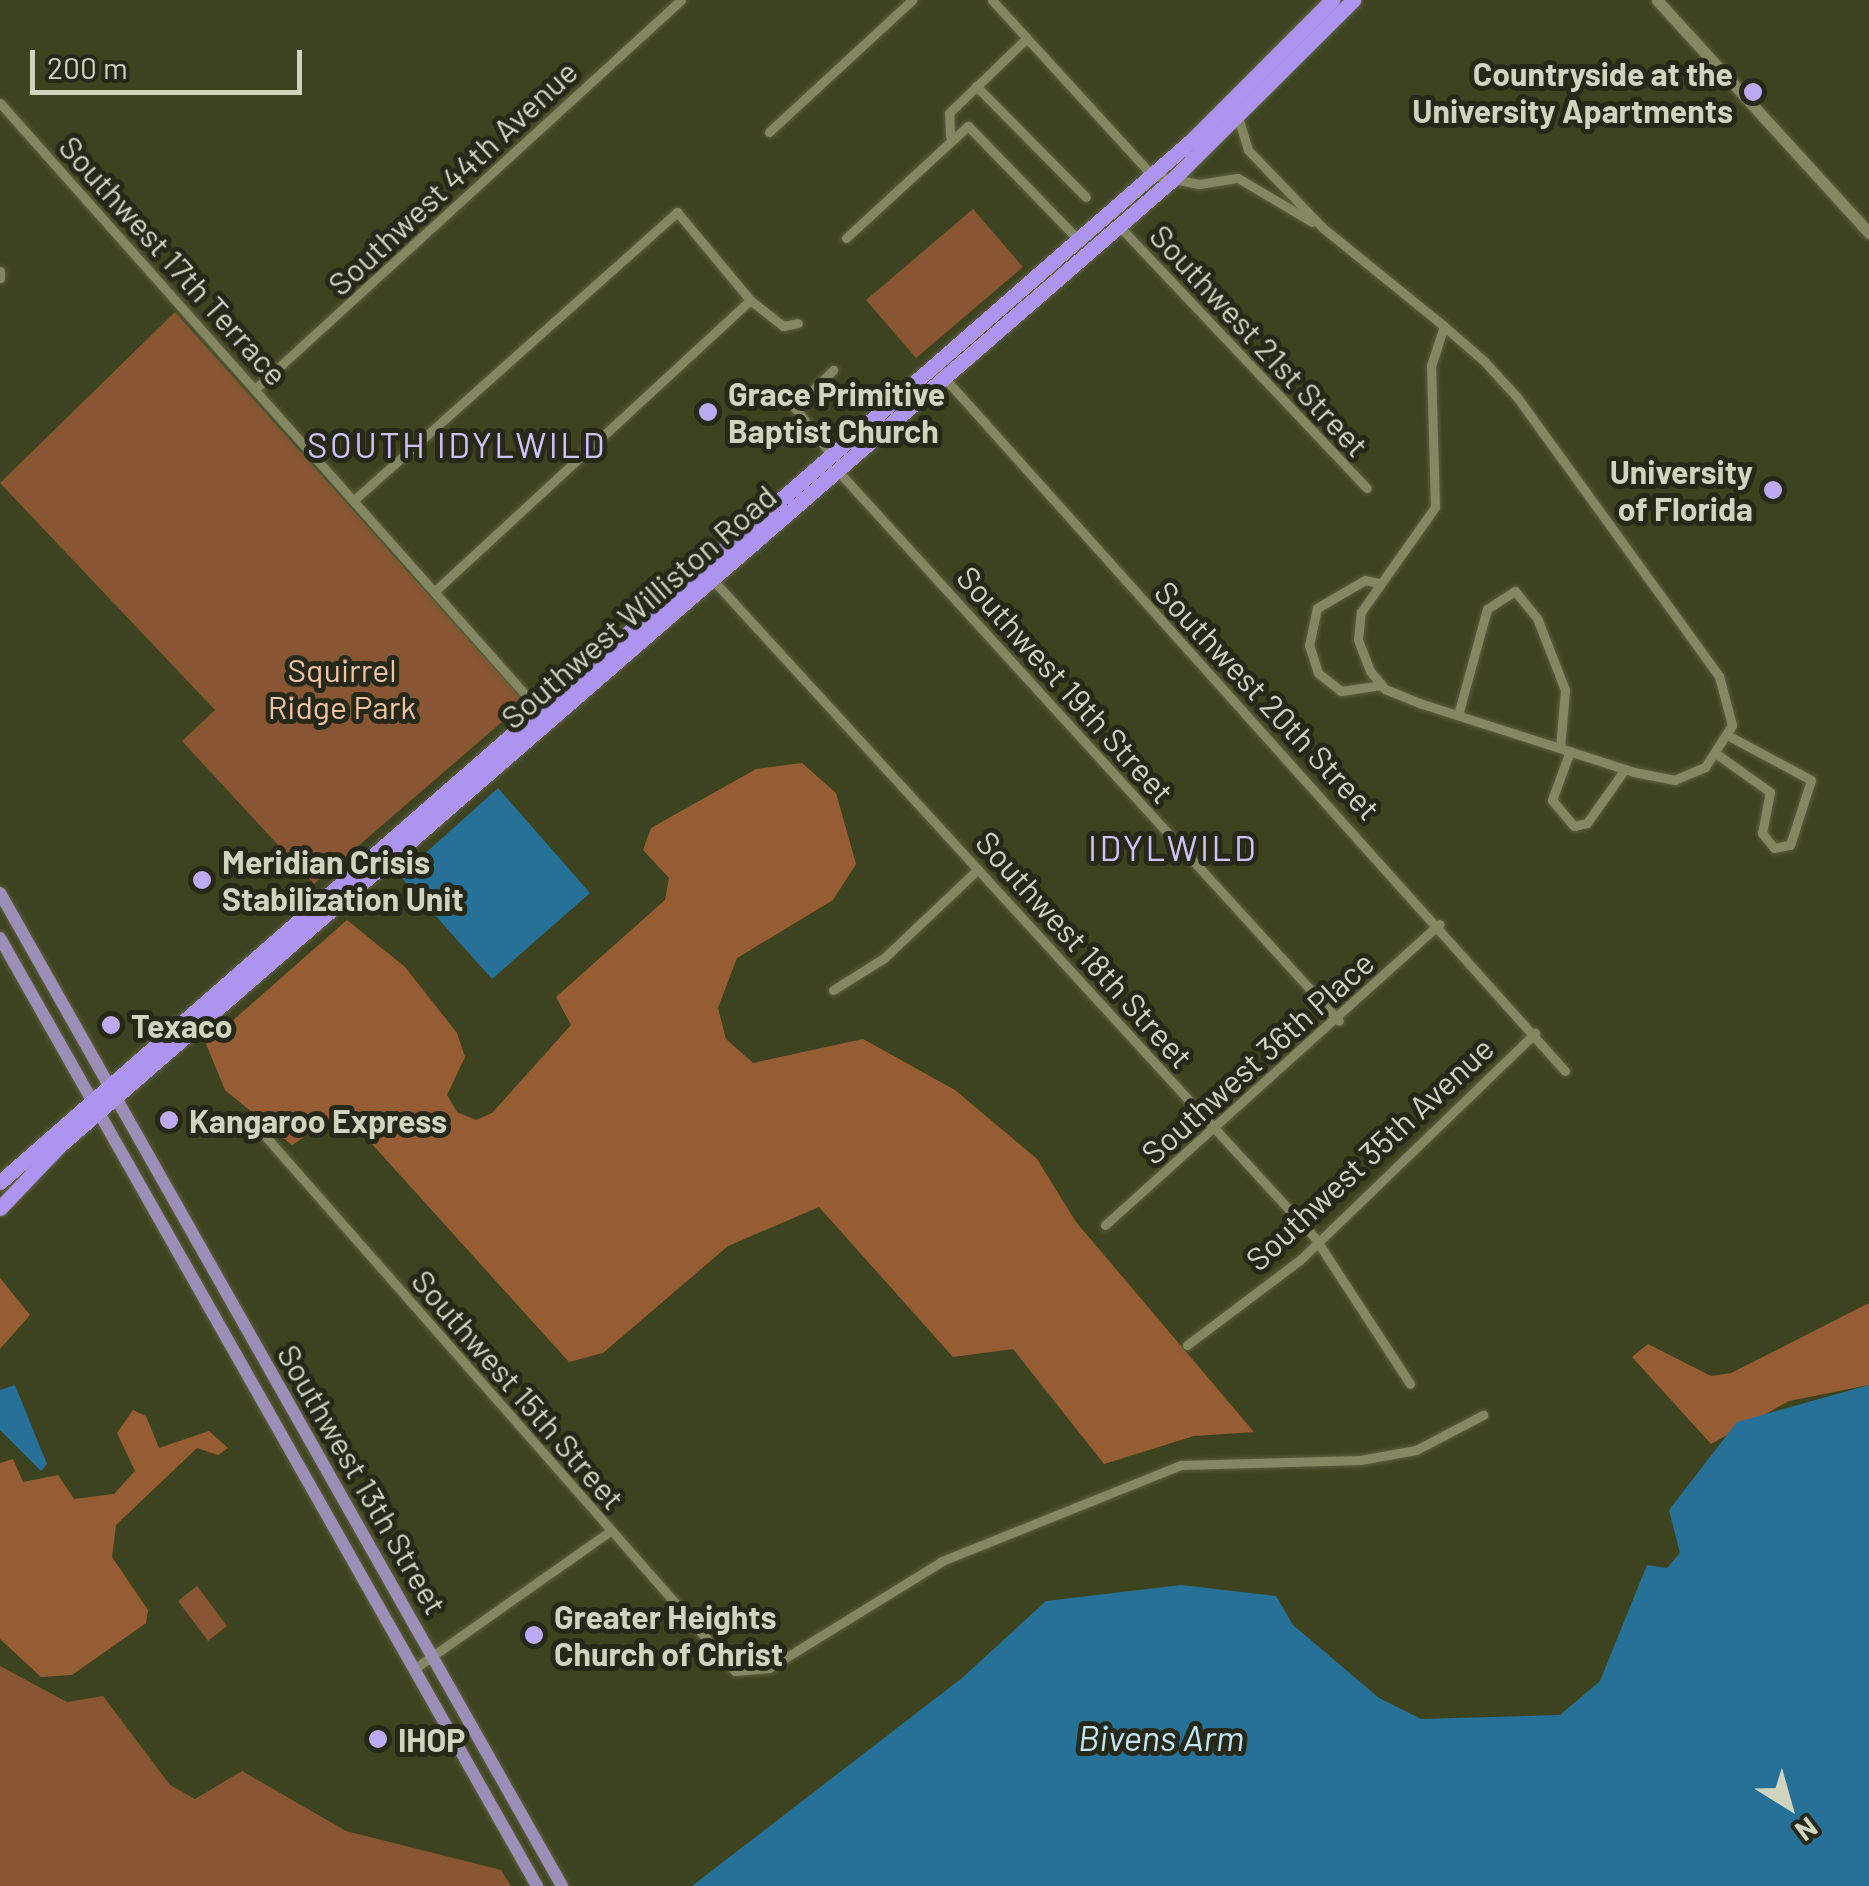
<!DOCTYPE html>
<html>
<head>
<meta charset="utf-8">
<style>
	body { margin:0 }
	#map { position:relative; width:1869px; height:1886px; overflow:hidden; background:#3e431f; font-family:Barlow,sans-serif }
	div>[style] { position:absolute }
	[style*='--x'] { left:calc(var(--x)*1px); top:calc(var(--y)*1px); width:calc(var(--w)*1px); rotate:calc(var(--a)*1deg) }
	.green>* { inset:0; background:#885632 }
	.forest>* { inset:0; background:#965d34 }
	.water>* { inset:0; background:#267197 }
	.roads { filter:drop-shadow(0 0 2px #5c6040) drop-shadow(0 0 2px #5c6040) }
	.street>* { height:9px; margin:-4.5px; padding:0 4.5px; transform-origin:4.5px; border-radius:4.5px; background:#838862 }
	.secondary>* { height:11px; margin:-5.5px; padding:0 5.5px; transform-origin:5.5px; border-radius:5.5px; background:#838862 }
	.primary>* { height:12px; margin:-6px; padding:0 6px; transform-origin:6px; border-radius:6px; background:#9c8fb7 }
	.highway>* { height:15px; margin:-7.5px; padding:0 7.5px; transform-origin:7.5px; border-radius:7.5px; background:#ac94f0 }
	.dots>* { width:28px; height:28px; translate:-50% -50%; box-sizing:border-box; border:5px solid #262818; border-radius:50% }
	span { translate:-50% -50%; white-space:nowrap; text-align:center; line-height:1.15; -webkit-text-stroke:10px #262818; paint-order:stroke }
	.poi-label { font-size:32px; color:#d0d4bf; font-weight:700 }
	.right { translate:-100% -50%; text-align:right }
	.left { translate:0 -50%; text-align:left }
	.street-label { font-size:32px; color:#d0d4bf }
	.park-label { font-size:32px; color:#f6c3a2 }
	.neighbourhood-label { font-size:35px; color:#cfc3fc; letter-spacing:2.5px }
	.water-label { font-size:35px; color:#c2e7fd; font-style:italic }
	.north { position:absolute; left:1739px; top:1756px; width:100px; height:100px; -webkit-text-stroke:8px #262818; paint-order:stroke; rotate:143deg; font-size:28px; font-weight:700; line-height:40px; text-align:center; color:#d0d4bf }
	.north::after { content:''; display:block; margin:auto; width:35px; height:45px; background:#d0d4bf; clip-path:polygon(50% 0,100% 100%,50% 72%,0 100%) }
	.scale { position:absolute; left:30px; top:50px; width:272px; height:45px; box-sizing:border-box; border:5px solid #d0d4bf; border-top:0; padding-left:12px; font-size:30px; line-height:35px; white-space:nowrap; color:#d0d4bf; -webkit-text-stroke:8px #262818; paint-order:stroke }
</style>
</head>
<body>
<div id="map">
	<div class="green">
		<div style="clip-path:polygon(973px 209px,1023px 267px,916px 358px,866px 300px)"></div>
		<div style="clip-path:polygon(175px 312px,525px 702px,314px 884px,182px 741px,215px 710px,0 483px)"></div>
		<div style="clip-path:polygon(197px 1586px,227px 1626px,208px 1641px,178px 1601px)"></div>
		<div style="clip-path:polygon(0 1666px,67px 1702px,103px 1696px,170px 1785px,195px 1799px,242px 1771px,346px 1831px,501px 1870px,511px 1886px,0 1886px)"></div>
	</div>
	<div class="forest">
		<div style="clip-path:polygon(802px 763px,836px 793px,856px 864px,833px 900px,737px 958px,718px 1008px,726px 1039px,753px 1063px,863px 1039px,955px 1090px,1037px 1159px,1076px 1222px,1254px 1432px,1194px 1436px,1104px 1464px,1013px 1349px,953px 1357px,819px 1207px,728px 1246px,603px 1353px,569px 1362px,343px 1112px,292px 1145px,225px 1090px,206px 1044px,347px 920px,405px 967px,457px 1033px,465px 1057px,447px 1095px,457px 1112px,476px 1120px,492px 1113px,571px 1025px,556px 997px,665px 900px,669px 878px,643px 850px,651px 828px,756px 769px)"></div>
		<div style="clip-path:polygon(0 1278px,30px 1315px,0 1349px)"></div>
		<div style="clip-path:polygon(1869px 1303px,1869px 1385px,1789px 1401px,1711px 1444px,1632px 1357px,1648px 1344px,1711px 1376px,1731px 1373px)"></div>
		<div style="clip-path:polygon(133px 1410px,146px 1416px,159px 1448px,209px 1431px,228px 1448px,218px 1455px,197px 1448px,116px 1525px,112px 1557px,148px 1610px,146px 1623px,72px 1675px,41px 1677px,0 1639px,0 1463px,13px 1459px,23px 1482px,58px 1475px,74px 1499px,114px 1494px,135px 1471px,117px 1433px)"></div>
	</div>
	<div class="water">
		<div style="clip-path:polygon(498px 788px,590px 893px,492px 979px,400px 876px)"></div>
		<div style="clip-path:polygon(15px 1385px,47px 1464px,41px 1471px,0 1430px,0 1390px)"></div>
		<div style="clip-path:polygon(1869px 1385px,1869px 1886px,692px 1886px,962px 1678px,1046px 1601px,1181px 1585px,1276px 1596px,1293px 1625px,1379px 1698px,1421px 1719px,1560px 1715px,1600px 1681px,1647px 1565px,1667px 1568px,1680px 1553px,1669px 1510px,1737px 1422px)"></div>
	</div>
	<div class="roads">
		<div class="street">
			<div style="--x:992;--y:0;--w:237;--a:47.6"></div>
			<div style="--x:1152;--y:175;--w:48;--a:10.8"></div>
			<div style="--x:1199;--y:184;--w:39;--a:-9"></div>
			<div style="--x:1238;--y:178;--w:86;--a:30.7"></div>
			<div style="--x:976;--y:86;--w:156;--a:45.3"></div>
			<div style="--x:0;--y:103;--w:813;--a:48.39"></div>
			<div style="--x:1238;--y:117;--w:34;--a:73"></div>
			<div style="--x:1248;--y:150;--w:108;--a:46.1"></div>
			<div style="--x:1323;--y:228;--w:148;--a:39"></div>
			<div style="--x:1438;--y:321;--w:61;--a:41"></div>
			<div style="--x:1484;--y:361;--w:49;--a:47.5"></div>
			<div style="--x:1517;--y:397;--w:344;--a:54.1"></div>
			<div style="--x:1719;--y:676;--w:51;--a:75.1"></div>
			<div style="--x:1732;--y:725;--w:50;--a:122.7"></div>
			<div style="--x:1705;--y:767;--w:33;--a:157"></div>
			<div style="--x:1675;--y:780;--w:42;--a:-169"></div>
			<div style="--x:1634;--y:772;--w:223;--a:-162.2"></div>
			<div style="--x:1422;--y:704;--w:40;--a:-158"></div>
			<div style="--x:1385;--y:689;--w:23;--a:-130"></div>
			<div style="--x:1370;--y:671;--w:34;--a:-111"></div>
			<div style="--x:1358;--y:639;--w:27;--a:-84"></div>
			<div style="--x:1361;--y:612;--w:128;--a:-54.8"></div>
			<div style="--x:1435;--y:507;--w:141;--a:-91.6"></div>
			<div style="--x:1431;--y:366;--w:42;--a:-72"></div>
			<div style="--x:769;--y:132;--w:195;--a:-42.7"></div>
			<div style="--x:950;--y:136;--w:23;--a:-92"></div>
			<div style="--x:949;--y:113;--w:107;--a:-43.9"></div>
			<div style="--x:1118;--y:225;--w:362;--a:46.6"></div>
			<div style="--x:846;--y:238;--w:166;--a:-42.6"></div>
			<div style="--x:968;--y:126;--w:158;--a:45.8"></div>
			<div style="--x:0;--y:271;--w:7;--a:90"></div>
			<div style="--x:932;--y:364;--w:949;--a:48.16"></div>
			<div style="--x:255;--y:389;--w:577;--a:-42.4"></div>
			<div style="--x:830;--y:453;--w:57;--a:-127.9"></div>
			<div style="--x:795;--y:408;--w:54;--a:-45"></div>
			<div style="--x:837;--y:470;--w:745;--a:47.66"></div>
			<div style="--x:354;--y:500;--w:433;--a:-41.7"></div>
			<div style="--x:677;--y:212;--w:114;--a:50.3"></div>
			<div style="--x:750;--y:300;--w:42;--a:38.2"></div>
			<div style="--x:783;--y:326;--w:15;--a:-11"></div>
			<div style="--x:712;--y:579;--w:893;--a:47.54"></div>
			<div style="--x:1315;--y:1238;--w:174;--a:56.9"></div>
			<div style="--x:1379;--y:583;--w:14;--a:-168"></div>
			<div style="--x:1365;--y:580;--w:56;--a:149.7"></div>
			<div style="--x:1317;--y:608;--w:38;--a:102"></div>
			<div style="--x:1309;--y:645;--w:29;--a:72"></div>
			<div style="--x:1318;--y:673;--w:29;--a:38"></div>
			<div style="--x:1341;--y:691;--w:41;--a:-8.3"></div>
			<div style="--x:435;--y:591;--w:429;--a:-42.7"></div>
			<div style="--x:1458;--y:715;--w:110;--a:-74.7"></div>
			<div style="--x:1487;--y:609;--w:33;--a:-33"></div>
			<div style="--x:1515;--y:591;--w:35;--a:51"></div>
			<div style="--x:1537;--y:618;--w:77;--a:68.7"></div>
			<div style="--x:1565;--y:690;--w:58;--a:94.9"></div>
			<div style="--x:1570;--y:751;--w:52;--a:110.2"></div>
			<div style="--x:1552;--y:800;--w:34;--a:50"></div>
			<div style="--x:1574;--y:826;--w:13;--a:-13"></div>
			<div style="--x:1587;--y:823;--w:66;--a:-54.9"></div>
			<div style="--x:1718;--y:755;--w:64;--a:35.4"></div>
			<div style="--x:1770;--y:792;--w:42;--a:101"></div>
			<div style="--x:1762;--y:833;--w:19;--a:51"></div>
			<div style="--x:1774;--y:848;--w:16;--a:-11"></div>
			<div style="--x:1790;--y:845;--w:68;--a:-72.1"></div>
			<div style="--x:1811;--y:780;--w:93;--a:-151.8"></div>
			<div style="--x:833;--y:990;--w:60;--a:-32.1"></div>
			<div style="--x:884;--y:958;--w:129;--a:-43.4"></div>
			<div style="--x:259;--y:1129;--w:721;--a:48.71"></div>
			<div style="--x:735;--y:1671;--w:34;--a:-5"></div>
			<div style="--x:769;--y:1668;--w:203;--a:-31.7"></div>
			<div style="--x:942;--y:1561;--w:258;--a:-21.9"></div>
			<div style="--x:1181;--y:1465;--w:179;--a:-1.6"></div>
			<div style="--x:1360;--y:1460;--w:57;--a:-10.1"></div>
			<div style="--x:1416;--y:1450;--w:76;--a:-27.6"></div>
			<div style="--x:1105;--y:1225;--w:450;--a:-42"></div>
			<div style="--x:1187;--y:1345;--w:141;--a:-37"></div>
			<div style="--x:1300;--y:1260;--w:327;--a:-44"></div>
			<div style="--x:414;--y:1669;--w:238;--a:-35.1"></div>
		</div>
		<div class="secondary">
			<div style="--x:1657;--y:0;--w:315;--a:47.7"></div>
		</div>
		<div class="primary">
			<div style="--x:0;--y:893;--w:1141;--a:60.49"></div>
			<div style="--x:0;--y:938;--w:1090;--a:60.47"></div>
		</div>
		<div class="highway">
			<div style="--x:0;--y:1182;--w:1585;--a:-41.16"></div>
			<div style="--x:1193;--y:139;--w:197;--a:-45"></div>
			<div style="--x:0;--y:1208;--w:86;--a:-46.4"></div>
			<div style="--x:59;--y:1146;--w:1475;--a:-40.96"></div>
			<div style="--x:1173;--y:179;--w:254;--a:-44.8"></div>
		</div>
	</div>
	<div class="dots">
		<div style="left:1753px;top:92px;background:#bcaaf5"></div>
		<div style="left:708px;top:412px;background:#bcaaf5"></div>
		<div style="left:1773px;top:490px;background:#bcaaf5"></div>
		<div style="left:202px;top:880px;background:#bcaaf5"></div>
		<div style="left:111px;top:1025px;background:#bcaaf5"></div>
		<div style="left:169px;top:1120px;background:#bcaaf5"></div>
		<div style="left:534px;top:1635px;background:#bcaaf5"></div>
		<div style="left:378px;top:1739px;background:#bcaaf5"></div>
	</div>
	<div class="poi-label">
		<span class="right" style="left:1733px;top:92px">Countryside at the<br>University Apartments</span>
		<span class="left" style="left:728px;top:412px">Grace Primitive<br>Baptist Church</span>
		<span class="right" style="left:1753px;top:490px">University<br>of Florida</span>
		<span class="left" style="left:222px;top:880px">Meridian Crisis<br>Stabilization Unit</span>
		<span class="left" style="left:131px;top:1025px">Texaco</span>
		<span class="left" style="left:189px;top:1120px">Kangaroo Express</span>
		<span class="left" style="left:554px;top:1635px">Greater Heights<br>Church of Christ</span>
		<span class="left" style="left:398px;top:1739px">IHOP</span>
	</div>
	<div class="street-label">
		<span style="left:452px;top:177px;rotate:-43deg">Southwest 44th Avenue</span>
		<span style="left:174px;top:260px;rotate:48deg">Southwest 17th Terrace</span>
		<span style="left:1260px;top:340px;rotate:47deg">Southwest 21st Street</span>
		<span style="left:638px;top:606px;rotate:-41deg">Southwest Williston Road</span>
		<span style="left:1066px;top:684px;rotate:48deg">Southwest 19th Street</span>
		<span style="left:1268px;top:700px;rotate:47deg">Southwest 20th Street</span>
		<span style="left:1085px;top:949px;rotate:48deg">Southwest 18th Street</span>
		<span style="left:1257px;top:1057px;rotate:-42deg">Southwest 36th Place</span>
		<span style="left:1369px;top:1153px;rotate:-43deg">Southwest 35th Avenue</span>
		<span style="left:519px;top:1389px;rotate:49deg">Southwest 15th Street</span>
		<span style="left:363px;top:1479px;rotate:60deg">Southwest 13th Street</span>
	</div>
	<div class="park-label">
		<span style="left:342px;top:688px">Squirrel<br>Ridge Park</span>
	</div>
	<div class="neighbourhood-label">
		<span style="left:457px;top:444px">SOUTH IDYLWILD</span>
		<span style="left:1173px;top:847px">IDYLWILD</span>
	</div>
	<div class="water-label">
		<span style="left:1161px;top:1737px">Bivens Arm</span>
	</div>
	<div class="north">N</div>
	<div class="scale">200 m</div>
</div>
</body>
</html>
